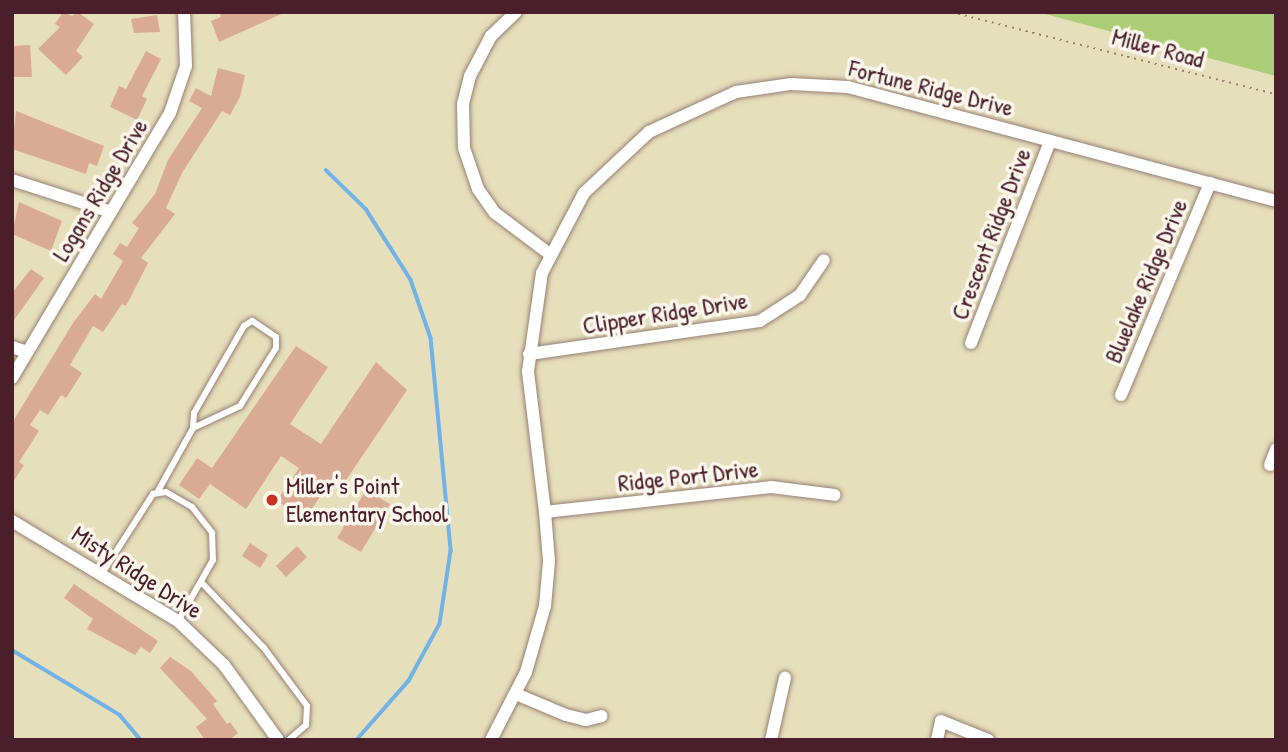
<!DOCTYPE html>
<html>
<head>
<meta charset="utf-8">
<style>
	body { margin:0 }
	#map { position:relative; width:1288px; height:752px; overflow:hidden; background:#e6dfbb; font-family:"Patrick Hand",sans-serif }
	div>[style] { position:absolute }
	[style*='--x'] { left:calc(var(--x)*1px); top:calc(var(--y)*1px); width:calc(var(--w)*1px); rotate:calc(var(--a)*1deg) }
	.green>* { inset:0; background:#abcd76 }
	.stream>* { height:3.5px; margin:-1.75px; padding:0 1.75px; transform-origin:1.75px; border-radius:1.75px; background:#71b3e6 }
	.building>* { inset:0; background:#daab94 }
	.path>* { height:2px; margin-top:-1px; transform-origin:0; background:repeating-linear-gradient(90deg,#987f73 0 2px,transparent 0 7px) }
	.roads { filter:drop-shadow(0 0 2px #987f73) drop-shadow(0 0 2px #987f73) }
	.lane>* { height:6px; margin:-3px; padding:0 3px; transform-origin:3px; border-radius:3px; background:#fff }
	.street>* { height:12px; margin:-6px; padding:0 6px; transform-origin:6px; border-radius:6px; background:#fff }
	.dots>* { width:19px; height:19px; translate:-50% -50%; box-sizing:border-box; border:4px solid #fbf7ec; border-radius:50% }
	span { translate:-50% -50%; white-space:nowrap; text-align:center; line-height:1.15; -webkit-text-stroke:7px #fbf7ec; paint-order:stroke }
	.street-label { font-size:24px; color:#4a1f2b }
	.poi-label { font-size:24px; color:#4a1f2b }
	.left { translate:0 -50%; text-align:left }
	.frame { position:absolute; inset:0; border:14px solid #4a1f2b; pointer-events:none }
</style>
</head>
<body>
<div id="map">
	<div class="green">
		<div style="clip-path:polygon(1038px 12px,1276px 12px,1276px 76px)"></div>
	</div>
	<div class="stream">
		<div style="--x:326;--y:170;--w:56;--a:44.3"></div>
		<div style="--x:366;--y:209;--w:84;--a:57.6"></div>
		<div style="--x:411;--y:280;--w:61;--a:71"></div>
		<div style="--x:431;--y:338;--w:214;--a:84.6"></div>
		<div style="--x:451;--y:551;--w:74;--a:98.6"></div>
		<div style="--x:440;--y:624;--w:65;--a:118.5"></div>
		<div style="--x:409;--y:681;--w:79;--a:131.4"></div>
		<div style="--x:12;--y:650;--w:126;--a:31"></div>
		<div style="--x:120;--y:715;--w:33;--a:50"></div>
	</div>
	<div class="building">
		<div style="clip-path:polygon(63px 12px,72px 16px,78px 12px,94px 24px,76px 51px,83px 57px,66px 75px,38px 49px,60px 27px,55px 24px)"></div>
		<div style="clip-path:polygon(219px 12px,286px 12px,219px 42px,211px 21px,221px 17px)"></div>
		<div style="clip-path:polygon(157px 15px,160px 32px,134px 33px,131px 19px)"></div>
		<div style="clip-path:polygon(30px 45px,32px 77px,12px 77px,12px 46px)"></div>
		<div style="clip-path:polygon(146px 51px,161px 59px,142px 96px,147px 99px,137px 120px,110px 107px,119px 86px,126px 89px)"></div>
		<div style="clip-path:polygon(218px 68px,245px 75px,240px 97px,230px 115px,222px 111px,182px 173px,166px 208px,175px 214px,141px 258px,148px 263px,126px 306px,122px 304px,103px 332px,93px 326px,70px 365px,82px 373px,66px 398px,61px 395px,48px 415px,40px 410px,30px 425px,39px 431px,19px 462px,24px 465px,12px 484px,12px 423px,73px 323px,95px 294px,101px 299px,123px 261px,113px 254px,120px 243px,127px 247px,139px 228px,132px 223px,155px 194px,168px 160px,202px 108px,189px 101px,196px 88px,211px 96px)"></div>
		<div style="clip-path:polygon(16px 111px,104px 146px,97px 166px,89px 163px,86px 174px,12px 149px)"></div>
		<div style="clip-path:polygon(19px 202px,62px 221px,51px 251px,12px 234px)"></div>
		<div style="clip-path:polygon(31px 269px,44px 278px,12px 323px,12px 293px)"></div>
		<div style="clip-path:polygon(296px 346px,328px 367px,290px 424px,321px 444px,376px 362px,407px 390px,340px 489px,330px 482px,305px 519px,277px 501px,299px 468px,281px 456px,246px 509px,210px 484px,199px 499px,179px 485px,197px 458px,212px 468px)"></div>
		<div style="clip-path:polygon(366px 490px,390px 504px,361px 552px,337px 538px)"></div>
		<div style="clip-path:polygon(250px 543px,268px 555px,260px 568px,242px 556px)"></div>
		<div style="clip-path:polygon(297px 546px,307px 557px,286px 577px,276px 566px)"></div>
		<div style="clip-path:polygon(74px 584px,158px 641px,150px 653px,141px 647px,135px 655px,87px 629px,93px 619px,64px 598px)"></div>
		<div style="clip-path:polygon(170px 657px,191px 671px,217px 701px,213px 704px,227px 724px,230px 722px,238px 733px,229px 740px,205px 740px,196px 727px,207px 719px,160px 668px)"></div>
	</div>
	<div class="path">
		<div style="--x:951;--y:12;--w:335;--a:14.2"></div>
	</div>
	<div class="roads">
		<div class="lane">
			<div style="--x:158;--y:491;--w:72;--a:-60.9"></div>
			<div style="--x:193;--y:428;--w:52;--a:-25.1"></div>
			<div style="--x:240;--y:406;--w:68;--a:-58.2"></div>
			<div style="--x:276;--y:348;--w:11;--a:-90"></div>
			<div style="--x:276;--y:337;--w:29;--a:-146"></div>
			<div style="--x:252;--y:321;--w:9;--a:148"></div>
			<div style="--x:244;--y:326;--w:100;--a:119.9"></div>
			<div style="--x:194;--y:413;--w:15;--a:94"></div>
			<div style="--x:103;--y:572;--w:93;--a:-57.3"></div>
			<div style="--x:153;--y:494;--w:13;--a:-9"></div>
			<div style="--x:166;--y:492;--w:30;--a:30"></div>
			<div style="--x:192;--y:507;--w:33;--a:52"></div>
			<div style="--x:212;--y:533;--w:27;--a:88"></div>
			<div style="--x:213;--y:560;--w:70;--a:119.8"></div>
			<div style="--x:202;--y:583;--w:90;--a:46.4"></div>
			<div style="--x:264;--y:648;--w:72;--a:53.4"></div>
			<div style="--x:307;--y:706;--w:19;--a:93"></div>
			<div style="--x:306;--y:725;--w:23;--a:139"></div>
		</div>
		<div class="street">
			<div style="--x:516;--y:12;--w:35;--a:136"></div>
			<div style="--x:491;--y:36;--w:45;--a:117.7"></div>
			<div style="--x:470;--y:76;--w:29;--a:104"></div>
			<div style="--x:463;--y:104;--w:44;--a:88.7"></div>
			<div style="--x:464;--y:148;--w:43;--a:71.1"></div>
			<div style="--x:478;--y:189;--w:29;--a:55"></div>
			<div style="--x:495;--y:213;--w:70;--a:36.9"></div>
			<div style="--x:12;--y:180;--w:104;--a:17.9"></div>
			<div style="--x:971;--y:343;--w:217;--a:-68.6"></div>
			<div style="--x:12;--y:347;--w:16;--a:18"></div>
			<div style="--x:529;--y:354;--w:233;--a:-8.1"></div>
			<div style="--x:760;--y:321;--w:48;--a:-33"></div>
			<div style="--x:800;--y:295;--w:42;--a:-55.6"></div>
			<div style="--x:12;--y:378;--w:309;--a:-59.2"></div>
			<div style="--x:170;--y:113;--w:50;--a:-71.2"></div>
			<div style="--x:186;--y:66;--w:54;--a:-92.1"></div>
			<div style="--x:1121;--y:395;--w:230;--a:-67.2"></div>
			<div style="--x:1270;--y:465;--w:17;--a:-69"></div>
			<div style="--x:545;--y:512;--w:227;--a:-6.3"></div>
			<div style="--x:771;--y:487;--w:64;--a:7.1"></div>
			<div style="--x:12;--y:521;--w:194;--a:31.1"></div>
			<div style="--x:178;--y:621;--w:64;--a:43.7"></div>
			<div style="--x:224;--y:665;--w:92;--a:54.2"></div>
			<div style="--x:516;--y:694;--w:54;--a:22.8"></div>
			<div style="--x:566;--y:715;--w:21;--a:14"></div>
			<div style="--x:586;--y:720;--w:16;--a:-14"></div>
			<div style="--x:491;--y:740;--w:76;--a:-62.8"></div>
			<div style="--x:526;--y:672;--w:69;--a:-73.9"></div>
			<div style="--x:545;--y:606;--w:45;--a:-84.9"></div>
			<div style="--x:549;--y:561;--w:49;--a:-94.7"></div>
			<div style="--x:545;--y:512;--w:142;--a:-96.9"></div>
			<div style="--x:528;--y:371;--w:99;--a:-81.9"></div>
			<div style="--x:542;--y:273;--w:90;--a:-62.3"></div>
			<div style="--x:584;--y:193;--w:89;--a:-43.2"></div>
			<div style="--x:649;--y:132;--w:96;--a:-24.7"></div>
			<div style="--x:736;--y:92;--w:56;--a:-8.3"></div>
			<div style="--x:791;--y:84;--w:57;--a:3"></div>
			<div style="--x:848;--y:87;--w:443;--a:14.9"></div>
			<div style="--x:771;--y:740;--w:64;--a:-77.3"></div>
			<div style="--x:937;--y:740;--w:19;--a:-78"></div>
			<div style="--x:941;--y:721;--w:51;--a:22"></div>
		</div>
	</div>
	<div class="dots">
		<div style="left:272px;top:500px;background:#c8321e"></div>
	</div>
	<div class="street-label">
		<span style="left:1158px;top:48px;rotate:15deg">Miller Road</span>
		<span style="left:931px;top:88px;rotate:14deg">Fortune Ridge Drive</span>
		<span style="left:100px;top:190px;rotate:-59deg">Logans Ridge Drive</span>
		<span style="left:991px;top:234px;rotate:-69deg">Crescent Ridge Drive</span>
		<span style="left:1146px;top:281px;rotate:-67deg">Bluelake Ridge Drive</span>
		<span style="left:665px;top:313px;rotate:-9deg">Clipper Ridge Drive</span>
		<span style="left:688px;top:476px;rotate:-6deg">Ridge Port Drive</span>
		<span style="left:137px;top:572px;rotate:33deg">Misty Ridge Drive</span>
	</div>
	<div class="poi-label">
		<span class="left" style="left:286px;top:500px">Miller's Point<br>Elementary School</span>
	</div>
	<div class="frame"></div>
</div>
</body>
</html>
